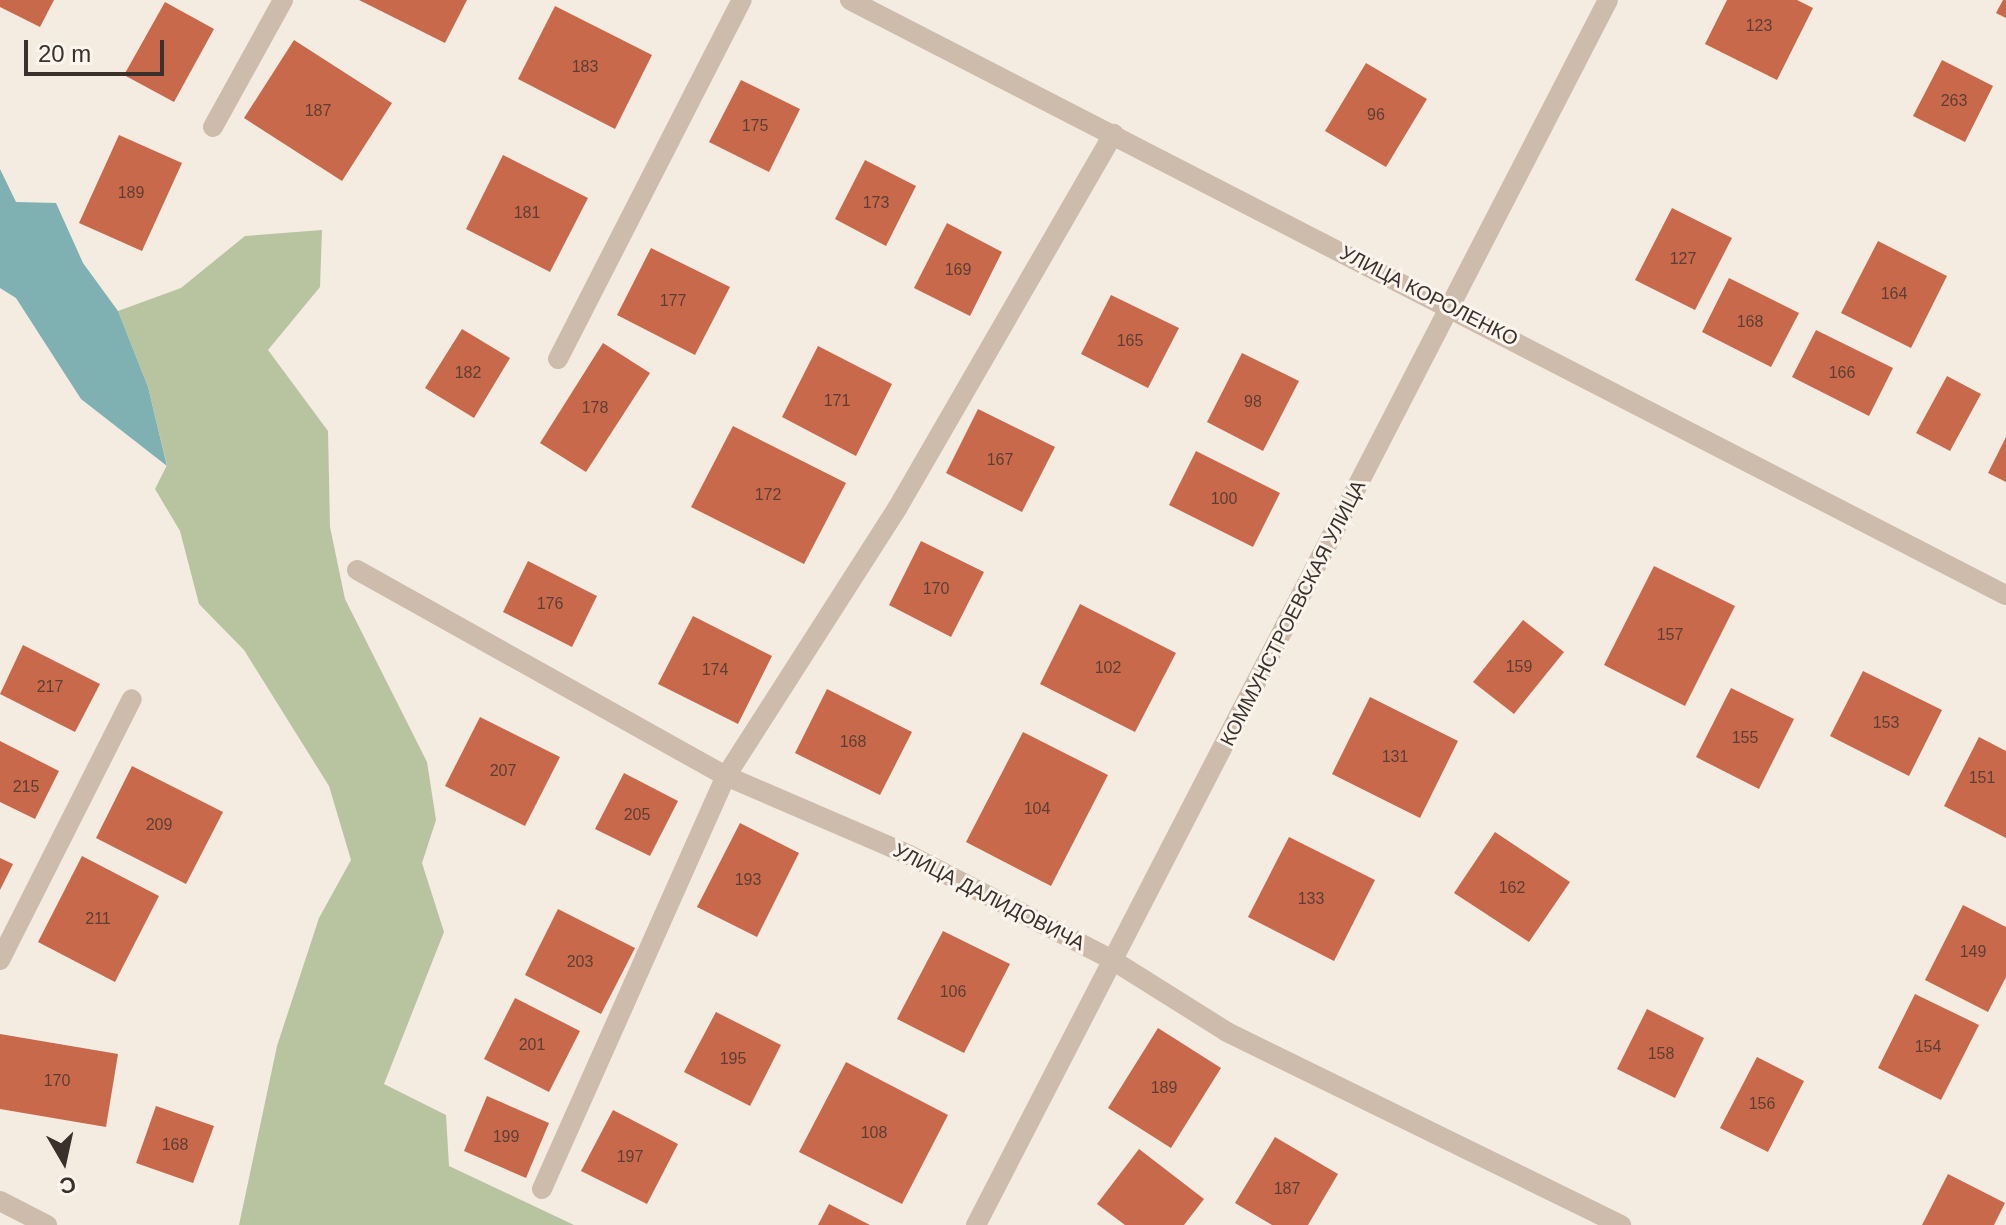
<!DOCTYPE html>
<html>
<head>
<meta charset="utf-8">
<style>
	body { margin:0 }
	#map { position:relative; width:2006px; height:1225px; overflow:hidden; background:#f4ebe1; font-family:Helvetica,sans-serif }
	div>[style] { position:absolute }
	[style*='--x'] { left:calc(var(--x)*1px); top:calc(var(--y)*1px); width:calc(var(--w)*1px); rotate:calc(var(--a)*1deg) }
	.green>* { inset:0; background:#b8c4a0 }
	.water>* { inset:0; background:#7fb0b2 }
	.building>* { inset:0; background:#c8694b }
	.minor>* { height:20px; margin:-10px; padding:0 10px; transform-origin:10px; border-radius:10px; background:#cdbbac }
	span { translate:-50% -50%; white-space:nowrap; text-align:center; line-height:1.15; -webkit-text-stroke:6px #fbf5ee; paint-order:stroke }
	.number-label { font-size:16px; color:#5e3e33 }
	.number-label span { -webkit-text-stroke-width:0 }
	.street-label { font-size:20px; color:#3b302b }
	.north { position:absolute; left:24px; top:1121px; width:80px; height:80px; -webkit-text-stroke:6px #fbf5ee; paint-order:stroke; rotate:171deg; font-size:22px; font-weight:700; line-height:32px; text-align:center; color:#3b302b }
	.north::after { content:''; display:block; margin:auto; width:28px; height:36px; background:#3b302b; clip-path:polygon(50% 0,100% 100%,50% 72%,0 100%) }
	.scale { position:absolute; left:24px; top:40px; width:140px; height:36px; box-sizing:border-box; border:4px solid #3b302b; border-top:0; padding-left:10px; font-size:24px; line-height:28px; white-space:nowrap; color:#3b302b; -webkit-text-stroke:6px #fbf5ee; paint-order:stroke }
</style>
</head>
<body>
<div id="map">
	<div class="green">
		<div style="clip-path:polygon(322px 230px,320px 287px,268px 350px,328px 431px,330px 527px,345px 599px,427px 762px,436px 820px,422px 863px,444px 932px,384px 1084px,446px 1115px,449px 1166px,574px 1225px,239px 1225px,277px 1046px,319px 918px,351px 860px,329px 786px,244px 650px,199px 604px,180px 531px,155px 489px,167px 465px,148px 387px,118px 311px,181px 288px,245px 236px)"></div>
	</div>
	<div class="water">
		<div style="clip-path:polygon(0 169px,16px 202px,56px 203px,83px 263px,118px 311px,148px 387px,167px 466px,81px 399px,16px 298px,0 288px)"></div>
	</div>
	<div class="building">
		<div style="clip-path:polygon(0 0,54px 0,40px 27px,0 7px)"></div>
		<div style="clip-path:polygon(359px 0,467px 0,445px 43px)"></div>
		<div style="clip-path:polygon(1727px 0,1797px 0,1813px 8px,1777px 80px,1705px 44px)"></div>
		<div style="clip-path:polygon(2003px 0,2006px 0,2006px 18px,1996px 13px)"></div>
		<div style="clip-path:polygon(165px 2px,214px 29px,174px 102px,124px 75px)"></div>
		<div style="clip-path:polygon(555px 6px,652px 55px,615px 129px,518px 79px)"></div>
		<div style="clip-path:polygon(294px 40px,392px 103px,342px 181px,244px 118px)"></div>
		<div style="clip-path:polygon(1942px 60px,1993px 86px,1965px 142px,1913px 116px)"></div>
		<div style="clip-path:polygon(1366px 63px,1427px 99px,1386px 167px,1325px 131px)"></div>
		<div style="clip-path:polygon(741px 80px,800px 109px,769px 172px,709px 142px)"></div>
		<div style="clip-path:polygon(119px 135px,182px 163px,142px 251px,79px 223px)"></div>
		<div style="clip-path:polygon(503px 155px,588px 198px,550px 272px,466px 229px)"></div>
		<div style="clip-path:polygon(865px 160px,916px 186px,886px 246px,835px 219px)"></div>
		<div style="clip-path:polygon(1672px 208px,1732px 238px,1695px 310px,1635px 280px)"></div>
		<div style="clip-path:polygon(947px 223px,1002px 252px,970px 316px,914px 288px)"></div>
		<div style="clip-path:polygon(1878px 241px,1947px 276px,1911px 348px,1841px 313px)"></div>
		<div style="clip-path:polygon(651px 248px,730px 287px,695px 355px,617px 315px)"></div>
		<div style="clip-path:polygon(1729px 278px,1799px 313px,1771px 367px,1702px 332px)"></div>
		<div style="clip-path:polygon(1111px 295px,1179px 328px,1148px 388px,1081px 354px)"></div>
		<div style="clip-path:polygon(462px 329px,510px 358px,474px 418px,425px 388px)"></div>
		<div style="clip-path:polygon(1816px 330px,1893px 368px,1869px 416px,1792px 377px)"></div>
		<div style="clip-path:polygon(603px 343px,650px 373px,586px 472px,540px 443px)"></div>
		<div style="clip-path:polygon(818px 346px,892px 384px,856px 456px,782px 417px)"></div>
		<div style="clip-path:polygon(1242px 353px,1299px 381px,1263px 451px,1207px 422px)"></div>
		<div style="clip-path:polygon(1947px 376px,1981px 394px,1950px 451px,1916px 433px)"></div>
		<div style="clip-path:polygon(978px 409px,1055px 447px,1022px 512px,946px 473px)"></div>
		<div style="clip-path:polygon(733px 426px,846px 483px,804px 564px,691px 507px)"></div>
		<div style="clip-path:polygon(2006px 437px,2006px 482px,1988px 473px)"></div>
		<div style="clip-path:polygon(1196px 451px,1280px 493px,1253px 547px,1169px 505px)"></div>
		<div style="clip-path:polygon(921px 541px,984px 572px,951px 637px,889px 605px)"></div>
		<div style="clip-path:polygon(528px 561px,597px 596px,572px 647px,503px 612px)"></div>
		<div style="clip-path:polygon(1654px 566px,1735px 606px,1685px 706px,1604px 665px)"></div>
		<div style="clip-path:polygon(1080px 604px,1176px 653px,1135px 732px,1040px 684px)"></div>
		<div style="clip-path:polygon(693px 616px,772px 656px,738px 724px,658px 684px)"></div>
		<div style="clip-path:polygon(1523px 620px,1564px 652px,1514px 714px,1473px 682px)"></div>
		<div style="clip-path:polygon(23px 645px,100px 684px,75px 732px,0 694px)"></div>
		<div style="clip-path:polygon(1863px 671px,1942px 710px,1909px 776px,1830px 736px)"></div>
		<div style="clip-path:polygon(1731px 688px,1794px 719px,1759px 789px,1696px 757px)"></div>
		<div style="clip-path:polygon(827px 689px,912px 732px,880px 795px,795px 753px)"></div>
		<div style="clip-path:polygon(1370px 697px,1458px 741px,1420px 818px,1332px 774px)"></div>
		<div style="clip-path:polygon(480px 717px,560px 757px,525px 826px,445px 786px)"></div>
		<div style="clip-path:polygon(1023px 732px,1108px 775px,1051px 886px,966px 842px)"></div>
		<div style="clip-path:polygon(1979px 737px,2006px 751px,2006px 838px,1944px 806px)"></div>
		<div style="clip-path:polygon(0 741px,59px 771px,35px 819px,0 802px)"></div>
		<div style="clip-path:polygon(132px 766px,223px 812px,186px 884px,96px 838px)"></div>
		<div style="clip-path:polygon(624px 773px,678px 801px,650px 856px,595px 829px)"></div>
		<div style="clip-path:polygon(740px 823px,799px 853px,757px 937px,697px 907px)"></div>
		<div style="clip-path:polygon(1495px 832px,1570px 882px,1529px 942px,1454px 893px)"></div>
		<div style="clip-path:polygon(1289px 837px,1375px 880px,1334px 961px,1248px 917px)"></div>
		<div style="clip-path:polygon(82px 856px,159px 896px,115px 982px,38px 942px)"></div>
		<div style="clip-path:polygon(0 858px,13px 864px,0 890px)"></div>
		<div style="clip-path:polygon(1963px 905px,2006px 927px,2006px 977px,1988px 1012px,1925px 980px)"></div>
		<div style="clip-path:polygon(558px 909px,635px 948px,601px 1014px,525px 975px)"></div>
		<div style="clip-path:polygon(943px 931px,1010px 964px,964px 1053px,897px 1019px)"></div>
		<div style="clip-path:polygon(1915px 994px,1979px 1025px,1941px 1100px,1878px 1068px)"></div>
		<div style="clip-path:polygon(515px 998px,580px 1031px,549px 1092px,484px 1059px)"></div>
		<div style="clip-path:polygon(1647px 1009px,1704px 1038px,1675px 1098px,1617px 1069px)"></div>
		<div style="clip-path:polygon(716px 1012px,781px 1045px,750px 1106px,684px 1072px)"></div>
		<div style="clip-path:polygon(1158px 1028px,1221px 1068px,1171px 1148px,1108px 1108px)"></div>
		<div style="clip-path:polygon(0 1034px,118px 1054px,106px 1127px,0 1109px)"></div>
		<div style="clip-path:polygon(1757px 1057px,1804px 1081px,1768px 1152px,1720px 1128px)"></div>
		<div style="clip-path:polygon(846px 1062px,948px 1115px,902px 1204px,799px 1152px)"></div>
		<div style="clip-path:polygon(487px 1096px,549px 1123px,526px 1178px,464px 1151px)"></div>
		<div style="clip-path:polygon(156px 1106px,214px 1126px,193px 1183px,136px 1163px)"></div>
		<div style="clip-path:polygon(613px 1110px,678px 1144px,647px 1204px,581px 1171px)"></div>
		<div style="clip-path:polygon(1275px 1137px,1338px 1174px,1308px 1225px,1272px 1225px,1235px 1203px)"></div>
		<div style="clip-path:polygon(1139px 1149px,1204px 1199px,1184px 1225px,1125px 1225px,1097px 1204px)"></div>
		<div style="clip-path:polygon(1948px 1174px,2005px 1203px,1994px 1225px,1922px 1225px)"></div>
		<div style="clip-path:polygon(829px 1204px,870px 1225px,818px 1225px)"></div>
	</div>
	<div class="minor">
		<div style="--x:850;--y:0;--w:1300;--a:27.24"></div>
		<div style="--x:213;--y:127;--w:145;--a:-61.1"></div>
		<div style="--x:558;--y:359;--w:403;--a:-62.9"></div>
		<div style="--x:357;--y:570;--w:423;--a:29.2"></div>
		<div style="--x:726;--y:776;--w:199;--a:23.3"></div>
		<div style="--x:909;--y:855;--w:231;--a:27.3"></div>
		<div style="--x:1114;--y:961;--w:133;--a:32.1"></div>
		<div style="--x:1227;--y:1032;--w:439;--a:26.1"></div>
		<div style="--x:0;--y:960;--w:292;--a:-63.2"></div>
		<div style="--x:542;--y:1189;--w:452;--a:-66"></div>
		<div style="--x:726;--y:776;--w:319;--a:-57.4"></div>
		<div style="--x:898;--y:507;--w:431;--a:-60"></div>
		<div style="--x:0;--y:1201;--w:53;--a:27.1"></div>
		<div style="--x:976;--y:1225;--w:1378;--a:-62.71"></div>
	</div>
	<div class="number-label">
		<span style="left:1759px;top:26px">123</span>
		<span style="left:585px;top:67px">183</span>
		<span style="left:1954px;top:101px">263</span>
		<span style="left:318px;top:111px">187</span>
		<span style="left:1376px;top:115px">96</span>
		<span style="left:755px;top:126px">175</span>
		<span style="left:131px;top:193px">189</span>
		<span style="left:876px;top:203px">173</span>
		<span style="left:527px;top:213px">181</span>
		<span style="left:1683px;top:259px">127</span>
		<span style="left:958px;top:270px">169</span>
		<span style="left:1894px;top:294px">164</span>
		<span style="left:673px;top:301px">177</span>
		<span style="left:1750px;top:322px">168</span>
		<span style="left:1130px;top:341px">165</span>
		<span style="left:468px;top:373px">182</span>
		<span style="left:1842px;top:373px">166</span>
		<span style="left:837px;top:401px">171</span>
		<span style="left:1253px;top:402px">98</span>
		<span style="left:595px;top:408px">178</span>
		<span style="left:1000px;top:460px">167</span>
		<span style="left:768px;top:495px">172</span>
		<span style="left:1224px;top:499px">100</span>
		<span style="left:936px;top:589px">170</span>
		<span style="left:550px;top:604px">176</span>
		<span style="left:1670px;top:635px">157</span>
		<span style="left:1519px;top:667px">159</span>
		<span style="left:1108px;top:668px">102</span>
		<span style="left:715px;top:670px">174</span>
		<span style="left:50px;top:687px">217</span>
		<span style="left:1886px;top:723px">153</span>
		<span style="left:1745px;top:738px">155</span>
		<span style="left:853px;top:742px">168</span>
		<span style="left:1395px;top:757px">131</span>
		<span style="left:503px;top:771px">207</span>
		<span style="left:1982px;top:778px">151</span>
		<span style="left:26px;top:787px">215</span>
		<span style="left:1037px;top:809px">104</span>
		<span style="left:637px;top:815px">205</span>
		<span style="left:159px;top:825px">209</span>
		<span style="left:748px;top:880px">193</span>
		<span style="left:1512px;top:888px">162</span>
		<span style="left:1311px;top:899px">133</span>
		<span style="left:98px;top:919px">211</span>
		<span style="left:1973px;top:952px">149</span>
		<span style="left:580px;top:962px">203</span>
		<span style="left:953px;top:992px">106</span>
		<span style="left:532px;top:1045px">201</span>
		<span style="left:1928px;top:1047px">154</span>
		<span style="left:1661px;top:1054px">158</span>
		<span style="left:733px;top:1059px">195</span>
		<span style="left:57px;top:1081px">170</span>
		<span style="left:1164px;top:1088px">189</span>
		<span style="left:1762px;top:1104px">156</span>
		<span style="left:874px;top:1133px">108</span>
		<span style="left:506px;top:1137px">199</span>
		<span style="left:175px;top:1145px">168</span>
		<span style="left:630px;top:1157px">197</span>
		<span style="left:1287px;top:1189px">187</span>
	</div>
	<div class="street-label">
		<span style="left:1429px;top:296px;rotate:27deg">УЛИЦА КОРОЛЕНКО</span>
		<span style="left:1293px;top:613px;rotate:-63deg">КОММУНСТРОЕВСКАЯ УЛИЦА</span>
		<span style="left:989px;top:897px;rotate:27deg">УЛИЦА ДАЛИДОВИЧА</span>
	</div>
	<div class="north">С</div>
	<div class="scale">20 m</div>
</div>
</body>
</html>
